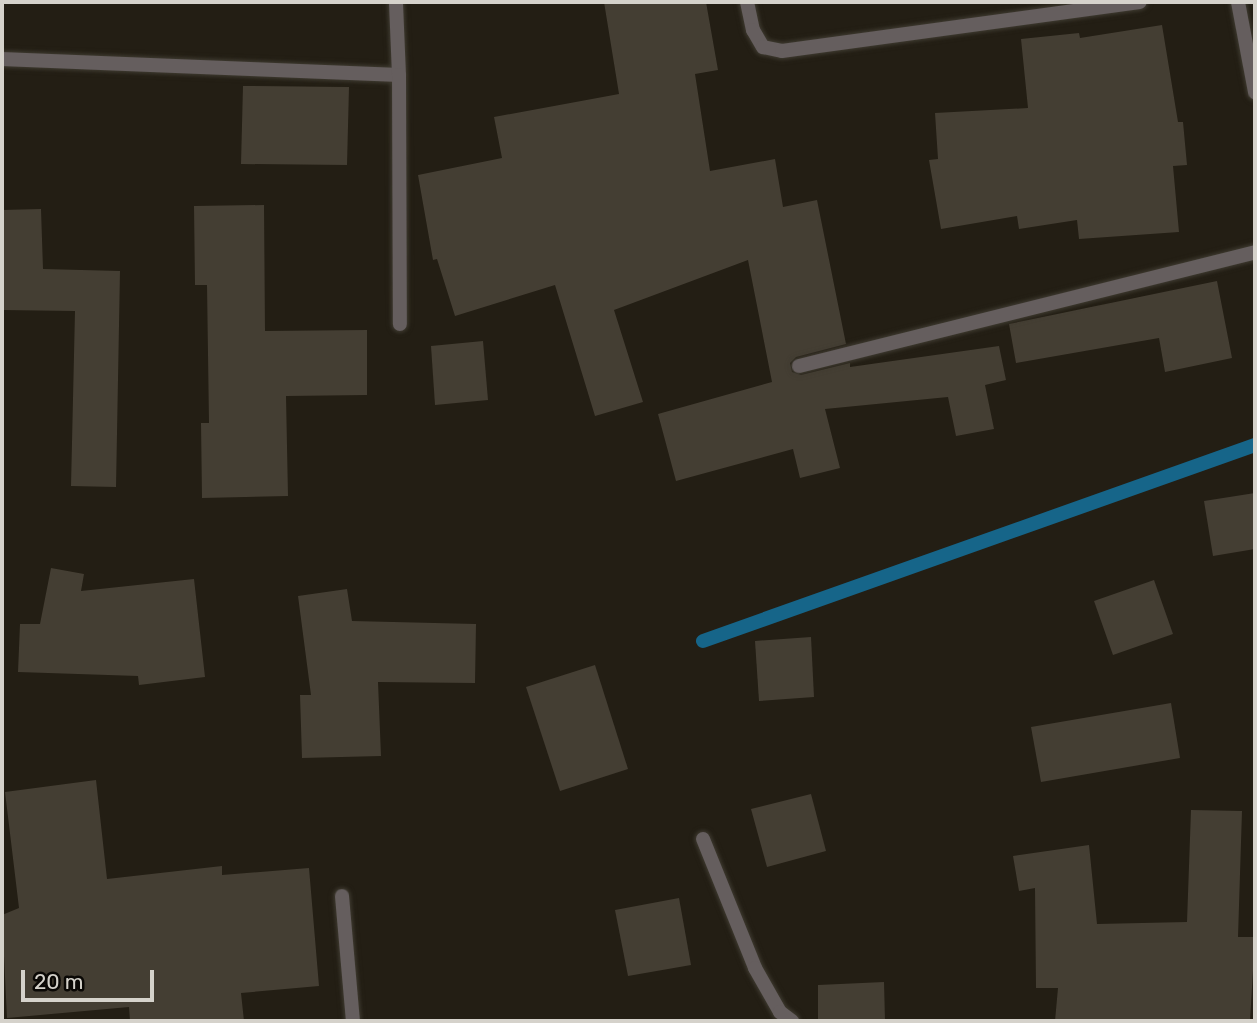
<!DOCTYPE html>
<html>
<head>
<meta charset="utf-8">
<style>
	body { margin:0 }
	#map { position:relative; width:1257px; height:1023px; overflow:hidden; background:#231e14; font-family:Rubik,sans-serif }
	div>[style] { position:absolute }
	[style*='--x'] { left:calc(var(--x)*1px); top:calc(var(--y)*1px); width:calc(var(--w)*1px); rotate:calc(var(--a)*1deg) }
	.stream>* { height:14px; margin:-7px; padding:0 7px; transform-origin:7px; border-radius:7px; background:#166589 }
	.building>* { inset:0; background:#443e33 }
	.roads { filter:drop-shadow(0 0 2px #3f3b31) drop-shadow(0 0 2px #3f3b31) }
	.minor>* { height:14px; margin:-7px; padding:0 7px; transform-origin:7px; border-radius:7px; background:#655e5e }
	span { translate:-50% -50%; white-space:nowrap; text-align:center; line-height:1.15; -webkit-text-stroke:5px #0a0805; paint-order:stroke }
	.frame { position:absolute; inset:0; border:4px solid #d5d2cb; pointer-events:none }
	.scale { position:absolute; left:21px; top:970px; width:133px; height:32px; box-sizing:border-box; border:4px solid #d5d2cb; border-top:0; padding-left:9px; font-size:21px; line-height:24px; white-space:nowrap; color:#d5d2cb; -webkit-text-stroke:5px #0a0805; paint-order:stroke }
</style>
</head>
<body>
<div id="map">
	<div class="stream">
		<div style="--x:703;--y:641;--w:586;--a:-19.55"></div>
	</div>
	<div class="building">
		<div style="clip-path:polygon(604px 2px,706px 2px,718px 70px,695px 74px,710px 171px,775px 159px,783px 207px,817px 200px,846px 344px,796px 357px,790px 363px,792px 372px,801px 375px,850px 363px,850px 367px,999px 346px,1006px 380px,985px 385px,994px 429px,956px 436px,948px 397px,825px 409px,840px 468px,800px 478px,793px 449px,676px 481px,658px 414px,772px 382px,748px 260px,614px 310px,643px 402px,595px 416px,555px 285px,455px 316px,437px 259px,433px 260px,418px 175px,502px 158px,494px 117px,619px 94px)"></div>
		<div style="clip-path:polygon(1162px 25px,1178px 122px,1183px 122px,1187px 165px,1173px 166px,1179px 232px,1079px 239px,1077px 220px,1019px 229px,1017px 216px,941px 229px,929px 160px,938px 159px,935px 113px,1028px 108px,1021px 39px,1079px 33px,1080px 38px)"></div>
		<div style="clip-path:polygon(243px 86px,349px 87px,347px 165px,241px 164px)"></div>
		<div style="clip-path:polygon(264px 205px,265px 331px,367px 330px,367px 395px,286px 396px,288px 496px,202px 498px,201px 423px,209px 423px,207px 285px,195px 285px,194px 206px)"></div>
		<div style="clip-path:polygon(41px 209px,43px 269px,120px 271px,116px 487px,71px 486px,75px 311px,2px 310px,2px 210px)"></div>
		<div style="clip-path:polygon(1217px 281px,1232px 358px,1165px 372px,1159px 338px,1016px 363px,1009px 324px)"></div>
		<div style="clip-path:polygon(483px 341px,488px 400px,435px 405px,431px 346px)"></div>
		<div style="clip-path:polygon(1255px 493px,1255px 549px,1213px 556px,1204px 501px)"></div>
		<div style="clip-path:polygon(51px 568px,84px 574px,81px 591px,194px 579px,205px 677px,139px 685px,138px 676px,18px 672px,20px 624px,40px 624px)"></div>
		<div style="clip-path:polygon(1154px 580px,1173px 634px,1113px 655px,1094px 601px)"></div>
		<div style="clip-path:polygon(347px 589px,352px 621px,476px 624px,475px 683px,378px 682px,381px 756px,302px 758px,300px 695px,311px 695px,298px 596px)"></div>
		<div style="clip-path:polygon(811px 637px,814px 697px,759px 701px,755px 641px)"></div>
		<div style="clip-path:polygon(595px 665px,628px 769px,560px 791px,526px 687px)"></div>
		<div style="clip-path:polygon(1171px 703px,1180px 758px,1041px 782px,1031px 727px)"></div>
		<div style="clip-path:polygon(96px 780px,107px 879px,222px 866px,222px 875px,309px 868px,319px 986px,241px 993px,244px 1021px,130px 1021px,129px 1007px,7px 1018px,2px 915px,19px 908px,5px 792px)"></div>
		<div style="clip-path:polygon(811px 794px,826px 851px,767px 867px,751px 809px)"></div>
		<div style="clip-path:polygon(1191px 810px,1242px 811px,1238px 937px,1255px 937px,1250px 1021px,1055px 1021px,1058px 988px,1036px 988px,1035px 888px,1019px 891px,1013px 856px,1089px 845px,1097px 924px,1187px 922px)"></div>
		<div style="clip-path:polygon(679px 898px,691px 965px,628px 976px,615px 910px)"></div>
		<div style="clip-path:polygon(884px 982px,885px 1021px,818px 1021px,818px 985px)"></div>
	</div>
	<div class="roads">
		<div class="minor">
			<div style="--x:747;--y:2;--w:29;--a:78"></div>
			<div style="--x:753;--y:30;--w:20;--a:60"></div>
			<div style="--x:763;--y:47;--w:19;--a:12"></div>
			<div style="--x:782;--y:51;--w:361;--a:-7.8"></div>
			<div style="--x:1238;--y:2;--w:92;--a:79.3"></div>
			<div style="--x:2;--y:59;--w:397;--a:2.3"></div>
			<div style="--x:399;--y:75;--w:73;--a:-92.4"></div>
			<div style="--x:399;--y:75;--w:249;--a:89.8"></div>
			<div style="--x:799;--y:366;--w:470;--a:-14"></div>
			<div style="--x:703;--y:839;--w:139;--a:68"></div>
			<div style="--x:755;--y:968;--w:51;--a:60.4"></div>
			<div style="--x:780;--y:1012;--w:15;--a:37"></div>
			<div style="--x:342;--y:896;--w:125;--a:85"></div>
		</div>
	</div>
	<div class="frame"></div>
	<div class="scale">20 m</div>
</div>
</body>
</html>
